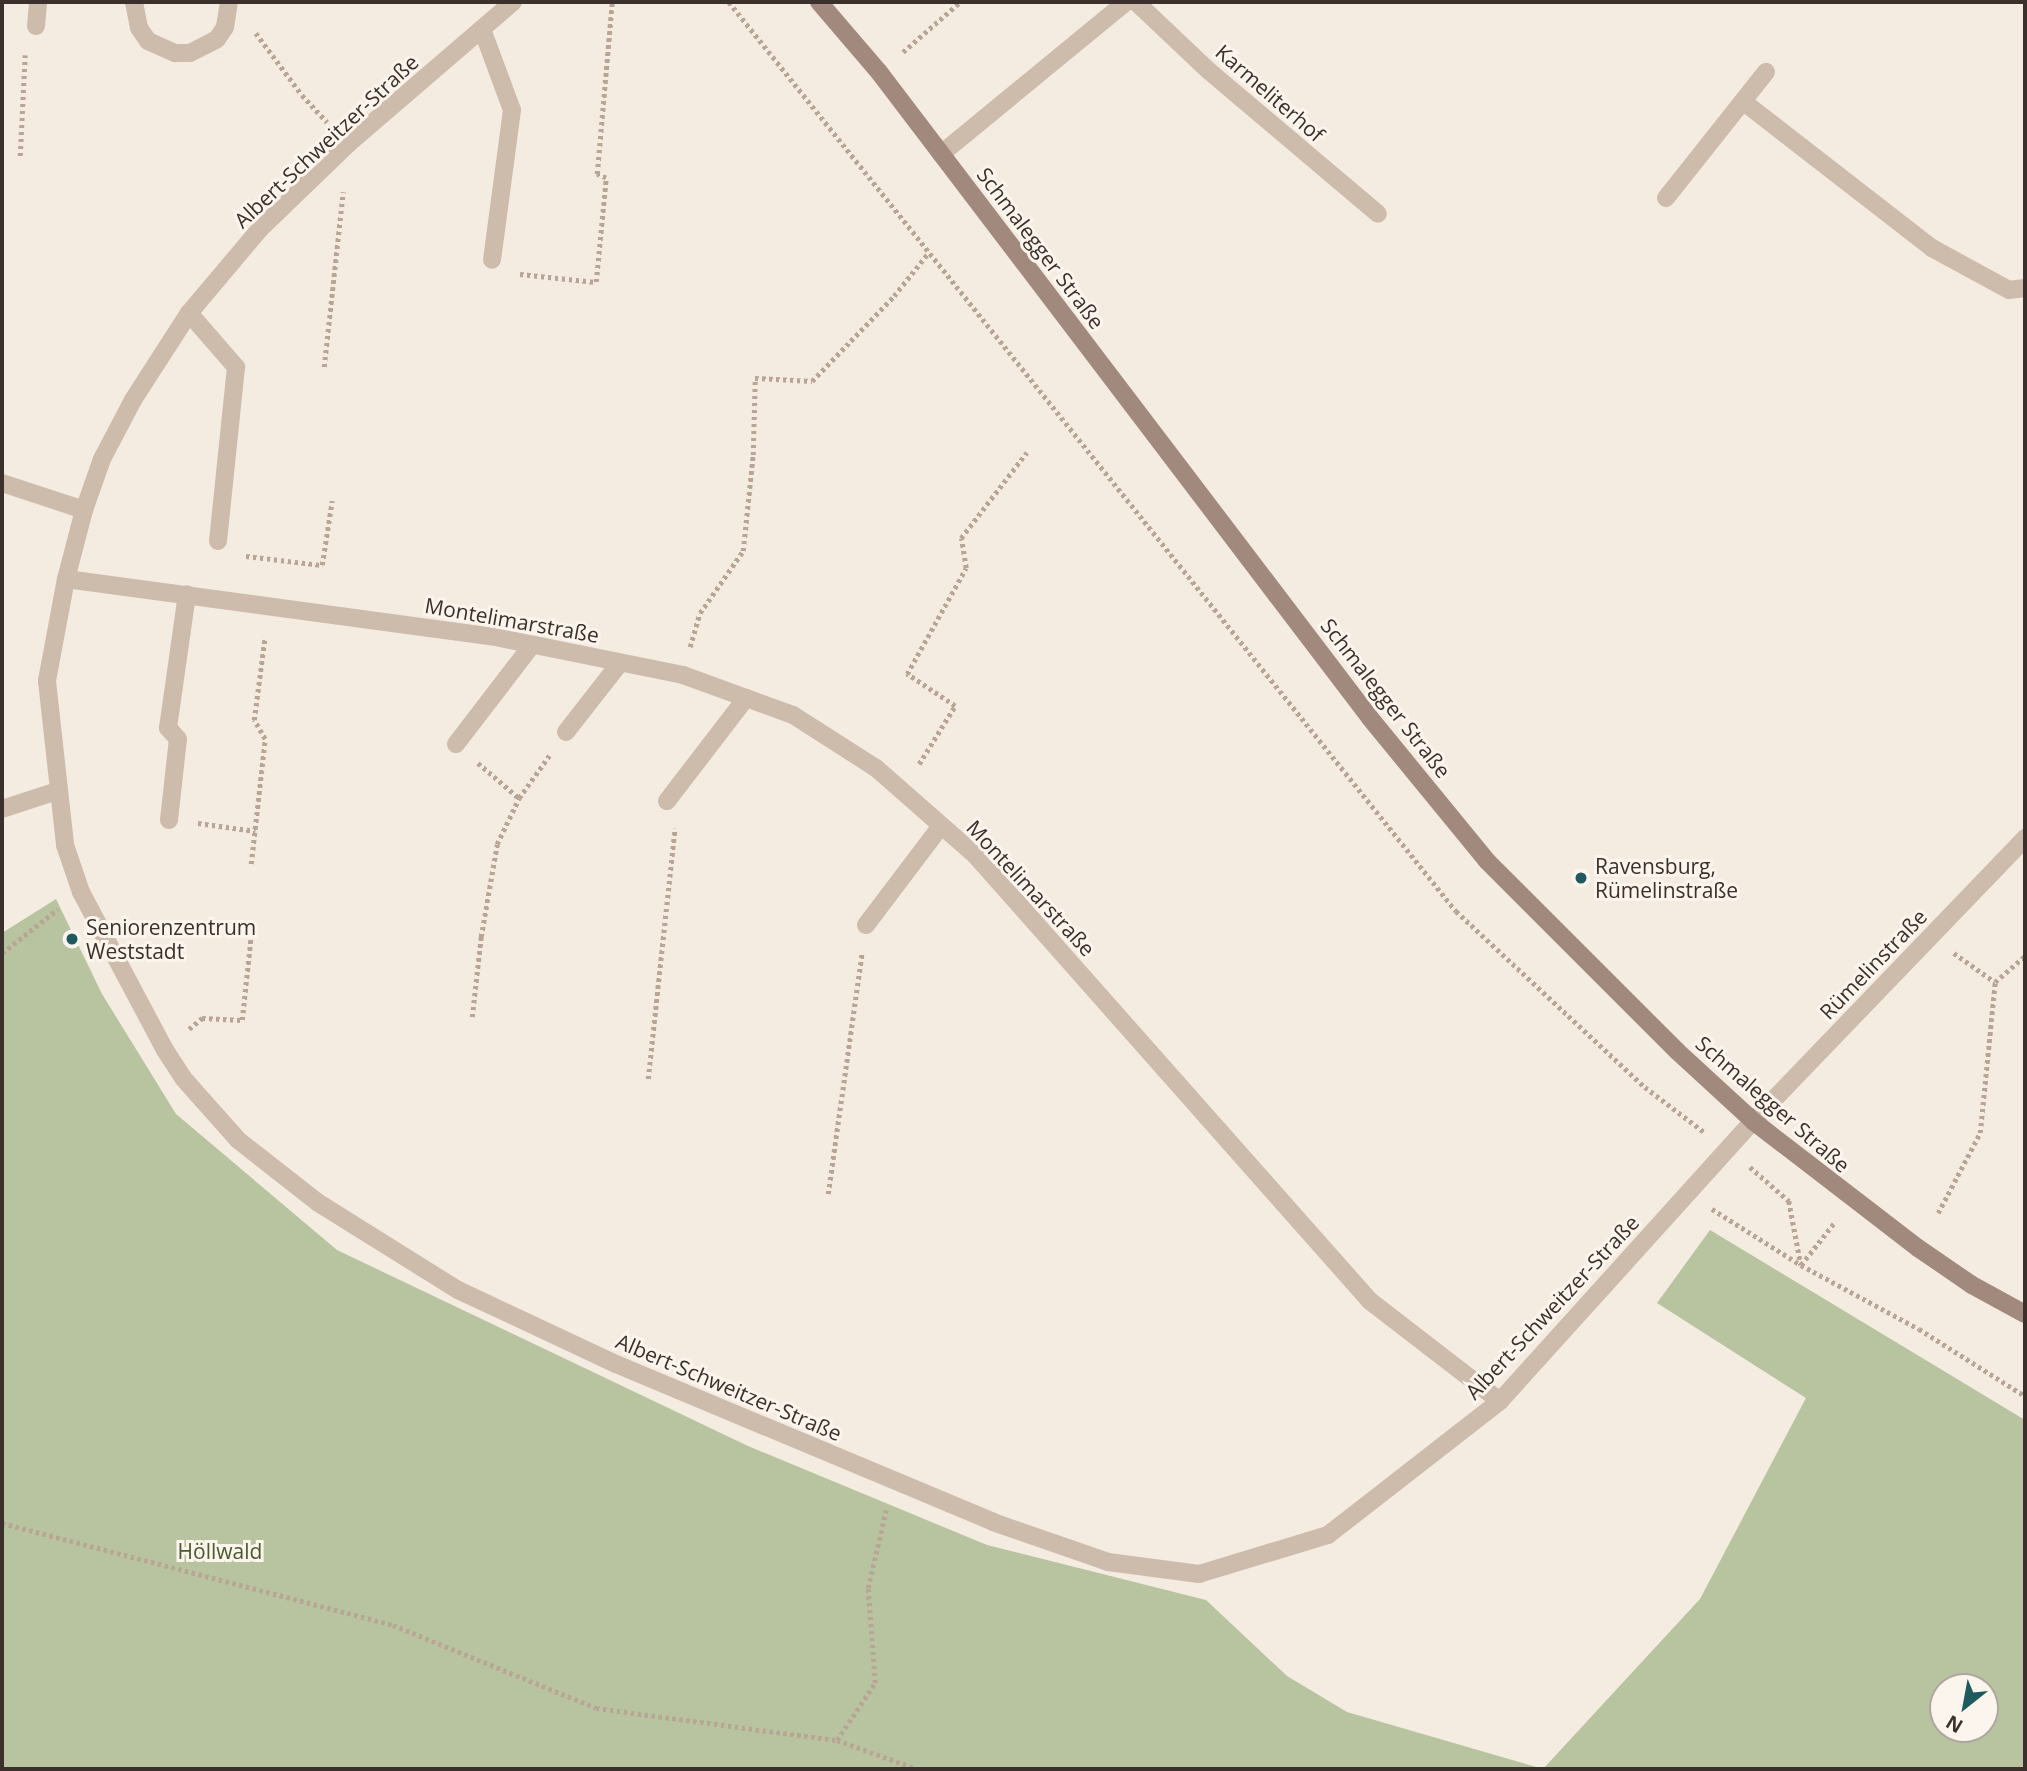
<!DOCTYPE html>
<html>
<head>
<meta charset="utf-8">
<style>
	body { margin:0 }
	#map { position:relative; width:2027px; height:1771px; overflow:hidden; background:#f4ebe1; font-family:"Open Sans",sans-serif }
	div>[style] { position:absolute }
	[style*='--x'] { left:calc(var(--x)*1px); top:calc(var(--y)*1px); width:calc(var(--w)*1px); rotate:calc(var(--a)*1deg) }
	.green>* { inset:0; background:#b8c4a0 }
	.path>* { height:4.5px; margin-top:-2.25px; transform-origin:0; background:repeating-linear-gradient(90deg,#b9a596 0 3.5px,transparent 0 7px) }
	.lane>* { height:18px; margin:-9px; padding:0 9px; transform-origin:9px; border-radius:9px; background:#cdbbac }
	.street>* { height:18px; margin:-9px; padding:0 9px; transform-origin:9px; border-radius:9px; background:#cdbbac }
	.secondary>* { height:18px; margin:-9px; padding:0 9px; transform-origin:9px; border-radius:9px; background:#a18a7d }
	.dots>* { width:19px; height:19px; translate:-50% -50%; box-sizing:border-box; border:4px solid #fbf5ee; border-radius:50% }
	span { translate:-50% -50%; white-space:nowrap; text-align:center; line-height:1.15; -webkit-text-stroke:6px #fbf5ee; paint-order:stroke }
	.street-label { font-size:21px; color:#3b302b }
	.poi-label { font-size:21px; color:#3b302b }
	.left { translate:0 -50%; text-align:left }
	.park-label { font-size:21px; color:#4a5a2e }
	.frame { position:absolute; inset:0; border:4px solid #3b302b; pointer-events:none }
	.north { position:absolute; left:1929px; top:1673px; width:70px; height:70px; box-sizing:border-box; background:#fbf5ee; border:2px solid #aea6a0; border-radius:50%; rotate:211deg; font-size:19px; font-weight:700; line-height:28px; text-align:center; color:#3b302b }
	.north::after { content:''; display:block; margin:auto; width:24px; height:32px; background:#1f5a5e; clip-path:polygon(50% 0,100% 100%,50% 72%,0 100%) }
</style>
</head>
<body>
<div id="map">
	<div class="green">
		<div style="clip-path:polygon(evenodd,56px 899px,102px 994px,176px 1114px,337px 1250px,748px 1446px,987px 1545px,1206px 1600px,1287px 1676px,1347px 1712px,1543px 1769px,1700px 1599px,1806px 1398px,1657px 1303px,1710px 1230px,2025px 1420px,2025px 1769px,2px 1769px,2px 933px,56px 899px,1943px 1687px,1985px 1687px,1985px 1729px,1943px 1729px,1943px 1687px)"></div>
	</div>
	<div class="path">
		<div style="--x:729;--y:2;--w:1164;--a:51.35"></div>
		<div style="--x:1456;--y:911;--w:258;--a:43"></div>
		<div style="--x:1645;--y:1087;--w:74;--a:37.3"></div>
		<div style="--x:256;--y:33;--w:77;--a:53.4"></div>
		<div style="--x:302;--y:95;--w:37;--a:47"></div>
		<div style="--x:903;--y:52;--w:76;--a:-41.3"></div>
		<div style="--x:20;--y:156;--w:101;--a:-87.2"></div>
		<div style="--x:520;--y:274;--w:76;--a:6"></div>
		<div style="--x:596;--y:282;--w:104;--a:-84.5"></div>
		<div style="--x:606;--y:178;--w:10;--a:-156"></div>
		<div style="--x:597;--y:174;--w:173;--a:-85"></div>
		<div style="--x:324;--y:367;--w:176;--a:-83.8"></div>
		<div style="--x:246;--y:556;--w:77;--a:6.8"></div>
		<div style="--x:322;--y:565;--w:65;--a:-81.1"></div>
		<div style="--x:690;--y:647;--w:35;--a:-74"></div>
		<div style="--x:700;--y:613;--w:75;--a:-55.3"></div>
		<div style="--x:743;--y:551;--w:97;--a:-84.1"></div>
		<div style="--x:753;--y:455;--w:77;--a:-88.5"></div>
		<div style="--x:755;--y:378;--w:57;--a:3"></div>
		<div style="--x:812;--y:381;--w:118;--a:-46"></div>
		<div style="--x:894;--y:296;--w:56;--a:-51.5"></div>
		<div style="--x:478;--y:763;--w:54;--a:40.5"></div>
		<div style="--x:919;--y:764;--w:68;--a:-58.2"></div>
		<div style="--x:955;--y:706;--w:58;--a:-146.3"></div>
		<div style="--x:907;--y:674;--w:121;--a:-60.9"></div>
		<div style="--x:966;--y:568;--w:30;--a:-99"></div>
		<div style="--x:961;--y:538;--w:108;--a:-52.5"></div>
		<div style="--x:198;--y:823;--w:58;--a:8"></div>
		<div style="--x:251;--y:864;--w:126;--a:-83.6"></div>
		<div style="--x:265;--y:739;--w:22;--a:-120"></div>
		<div style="--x:254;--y:720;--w:84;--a:-82.5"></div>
		<div style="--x:2;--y:953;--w:71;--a:-38.2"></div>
		<div style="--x:1954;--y:953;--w:50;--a:35.3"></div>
		<div style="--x:1995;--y:982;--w:40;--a:-41"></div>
		<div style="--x:472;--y:1017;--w:81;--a:-83.6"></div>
		<div style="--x:481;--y:937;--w:94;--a:-80.2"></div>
		<div style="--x:497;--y:844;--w:51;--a:-64.4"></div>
		<div style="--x:519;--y:798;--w:52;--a:-54.5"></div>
		<div style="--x:189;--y:1029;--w:17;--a:-40"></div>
		<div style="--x:202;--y:1018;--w:40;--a:2.9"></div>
		<div style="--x:242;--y:1020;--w:94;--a:-83.9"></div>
		<div style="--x:648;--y:1079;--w:252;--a:-83.9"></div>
		<div style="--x:1750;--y:1167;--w:52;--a:41.1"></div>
		<div style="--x:1789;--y:1201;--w:65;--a:79.4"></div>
		<div style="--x:1801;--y:1265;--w:134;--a:28.5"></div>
		<div style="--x:1919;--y:1329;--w:125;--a:32.3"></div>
		<div style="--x:828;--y:1194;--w:243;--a:-82"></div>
		<div style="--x:1712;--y:1209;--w:105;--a:32.2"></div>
		<div style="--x:1801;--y:1265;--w:53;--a:-51.8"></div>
		<div style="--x:1938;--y:1213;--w:90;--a:-62.3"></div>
		<div style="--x:1980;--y:1133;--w:152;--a:-84.3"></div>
		<div style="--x:2;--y:1523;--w:404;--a:14.6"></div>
		<div style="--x:393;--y:1625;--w:219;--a:22.2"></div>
		<div style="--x:596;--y:1708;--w:243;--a:7.6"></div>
		<div style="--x:837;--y:1740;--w:85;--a:19.9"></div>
		<div style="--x:837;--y:1740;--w:69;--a:-56.3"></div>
		<div style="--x:875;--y:1683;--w:95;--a:-94.2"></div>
		<div style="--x:868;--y:1588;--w:80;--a:-77"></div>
	</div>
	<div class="lane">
		<div style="--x:1136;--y:2;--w:100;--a:43.4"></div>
		<div style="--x:1209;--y:71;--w:221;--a:40.2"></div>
		<div style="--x:36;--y:26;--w:24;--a:-85"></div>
		<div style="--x:482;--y:29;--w:86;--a:69.7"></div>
		<div style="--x:512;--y:110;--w:151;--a:97.6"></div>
		<div style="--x:941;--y:154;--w:239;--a:-39.4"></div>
		<div style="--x:1666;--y:198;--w:161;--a:-51.6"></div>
		<div style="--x:189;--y:313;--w:72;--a:49"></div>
		<div style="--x:236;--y:367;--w:175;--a:95.9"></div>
		<div style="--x:566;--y:732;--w:88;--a:-52"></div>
		<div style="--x:456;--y:744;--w:125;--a:-52.5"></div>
		<div style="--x:667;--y:801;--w:130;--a:-52.5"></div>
		<div style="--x:2;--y:809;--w:58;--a:-18.1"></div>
		<div style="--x:169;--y:820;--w:81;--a:-83.7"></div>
		<div style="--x:178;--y:739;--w:15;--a:-132"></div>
		<div style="--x:168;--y:728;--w:135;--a:-81.9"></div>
		<div style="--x:866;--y:925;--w:124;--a:-52.9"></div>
	</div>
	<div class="street">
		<div style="--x:134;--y:2;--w:26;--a:79"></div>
		<div style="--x:139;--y:28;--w:16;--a:55"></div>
		<div style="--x:148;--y:41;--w:30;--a:24"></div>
		<div style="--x:175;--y:53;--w:15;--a:0"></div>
		<div style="--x:190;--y:53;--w:30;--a:-27"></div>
		<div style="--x:217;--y:39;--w:14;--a:-56"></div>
		<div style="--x:225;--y:27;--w:25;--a:-81"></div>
		<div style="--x:513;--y:2;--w:218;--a:139.3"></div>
		<div style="--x:348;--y:144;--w:124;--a:136"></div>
		<div style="--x:259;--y:230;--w:109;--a:130.1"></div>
		<div style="--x:189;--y:313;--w:103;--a:122.8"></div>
		<div style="--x:133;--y:400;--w:67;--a:117.7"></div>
		<div style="--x:102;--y:459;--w:54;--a:109.4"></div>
		<div style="--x:84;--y:510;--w:71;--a:104.6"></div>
		<div style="--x:66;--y:579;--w:104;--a:100.6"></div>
		<div style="--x:47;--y:681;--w:165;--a:83.7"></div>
		<div style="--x:65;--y:845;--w:50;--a:71.2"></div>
		<div style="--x:81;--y:892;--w:179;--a:62"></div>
		<div style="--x:165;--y:1050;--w:33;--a:57"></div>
		<div style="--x:183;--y:1078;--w:83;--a:48.4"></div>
		<div style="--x:238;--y:1140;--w:100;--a:38.1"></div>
		<div style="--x:317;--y:1202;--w:166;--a:32"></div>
		<div style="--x:458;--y:1290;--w:174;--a:25.1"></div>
		<div style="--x:616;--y:1364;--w:409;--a:22.7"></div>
		<div style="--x:993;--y:1522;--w:122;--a:19.2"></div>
		<div style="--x:1108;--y:1562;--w:92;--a:7.5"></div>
		<div style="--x:1199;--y:1574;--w:135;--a:-16.8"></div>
		<div style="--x:1328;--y:1535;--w:218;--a:-37.9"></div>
		<div style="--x:1500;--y:1401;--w:377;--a:-47.9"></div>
		<div style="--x:1753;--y:1121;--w:393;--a:-46.1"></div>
		<div style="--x:1745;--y:103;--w:237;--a:37.8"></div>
		<div style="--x:1932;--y:248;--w:88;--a:28.6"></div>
		<div style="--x:2009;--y:290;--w:16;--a:-7"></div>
		<div style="--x:2;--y:483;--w:86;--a:18.2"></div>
		<div style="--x:66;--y:579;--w:438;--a:7.7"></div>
		<div style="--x:500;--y:638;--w:187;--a:11.4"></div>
		<div style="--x:683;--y:675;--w:117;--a:20"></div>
		<div style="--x:793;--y:715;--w:98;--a:32.6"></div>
		<div style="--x:876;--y:768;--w:133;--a:41.3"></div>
		<div style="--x:976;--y:856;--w:594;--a:48.48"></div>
		<div style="--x:1370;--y:1301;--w:164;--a:37.6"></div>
	</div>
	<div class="secondary">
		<div style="--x:819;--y:2;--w:92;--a:49.4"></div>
		<div style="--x:879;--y:72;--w:811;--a:52.76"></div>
		<div style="--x:1370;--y:718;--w:185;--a:50.7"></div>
		<div style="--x:1487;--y:861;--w:269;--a:45"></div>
		<div style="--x:1677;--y:1051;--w:103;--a:42.6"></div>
		<div style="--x:1753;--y:1121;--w:208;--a:37.6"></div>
		<div style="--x:1918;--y:1248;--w:65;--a:34.4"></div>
		<div style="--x:1972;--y:1285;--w:60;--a:28.7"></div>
	</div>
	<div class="dots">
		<div style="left:1581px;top:878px;background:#1f5a5e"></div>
		<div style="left:72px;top:939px;background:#1f5a5e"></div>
	</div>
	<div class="street-label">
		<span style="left:1270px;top:93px;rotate:41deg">Karmeliterhof</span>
		<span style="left:326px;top:141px;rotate:-43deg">Albert-Schweitzer-Straße</span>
		<span style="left:1041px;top:248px;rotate:53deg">Schmalegger Straße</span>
		<span style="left:512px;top:620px;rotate:10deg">Montelimarstraße</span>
		<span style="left:1386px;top:698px;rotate:52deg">Schmalegger Straße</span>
		<span style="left:1031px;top:888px;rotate:47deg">Montelimarstraße</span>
		<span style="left:1873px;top:964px;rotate:-46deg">Rümelinstraße</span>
		<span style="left:1773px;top:1104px;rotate:41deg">Schmalegger Straße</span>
		<span style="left:1552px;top:1307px;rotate:-47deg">Albert-Schweitzer-Straße</span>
		<span style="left:729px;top:1387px;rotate:23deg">Albert-Schweitzer-Straße</span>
	</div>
	<div class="poi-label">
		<span class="left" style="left:1595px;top:878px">Ravensburg,<br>Rümelinstraße</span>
		<span class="left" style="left:86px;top:939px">Seniorenzentrum<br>Weststadt</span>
	</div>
	<div class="park-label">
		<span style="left:220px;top:1551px">Höllwald</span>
	</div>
	<div class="frame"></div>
	<div class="north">N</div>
</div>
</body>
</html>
